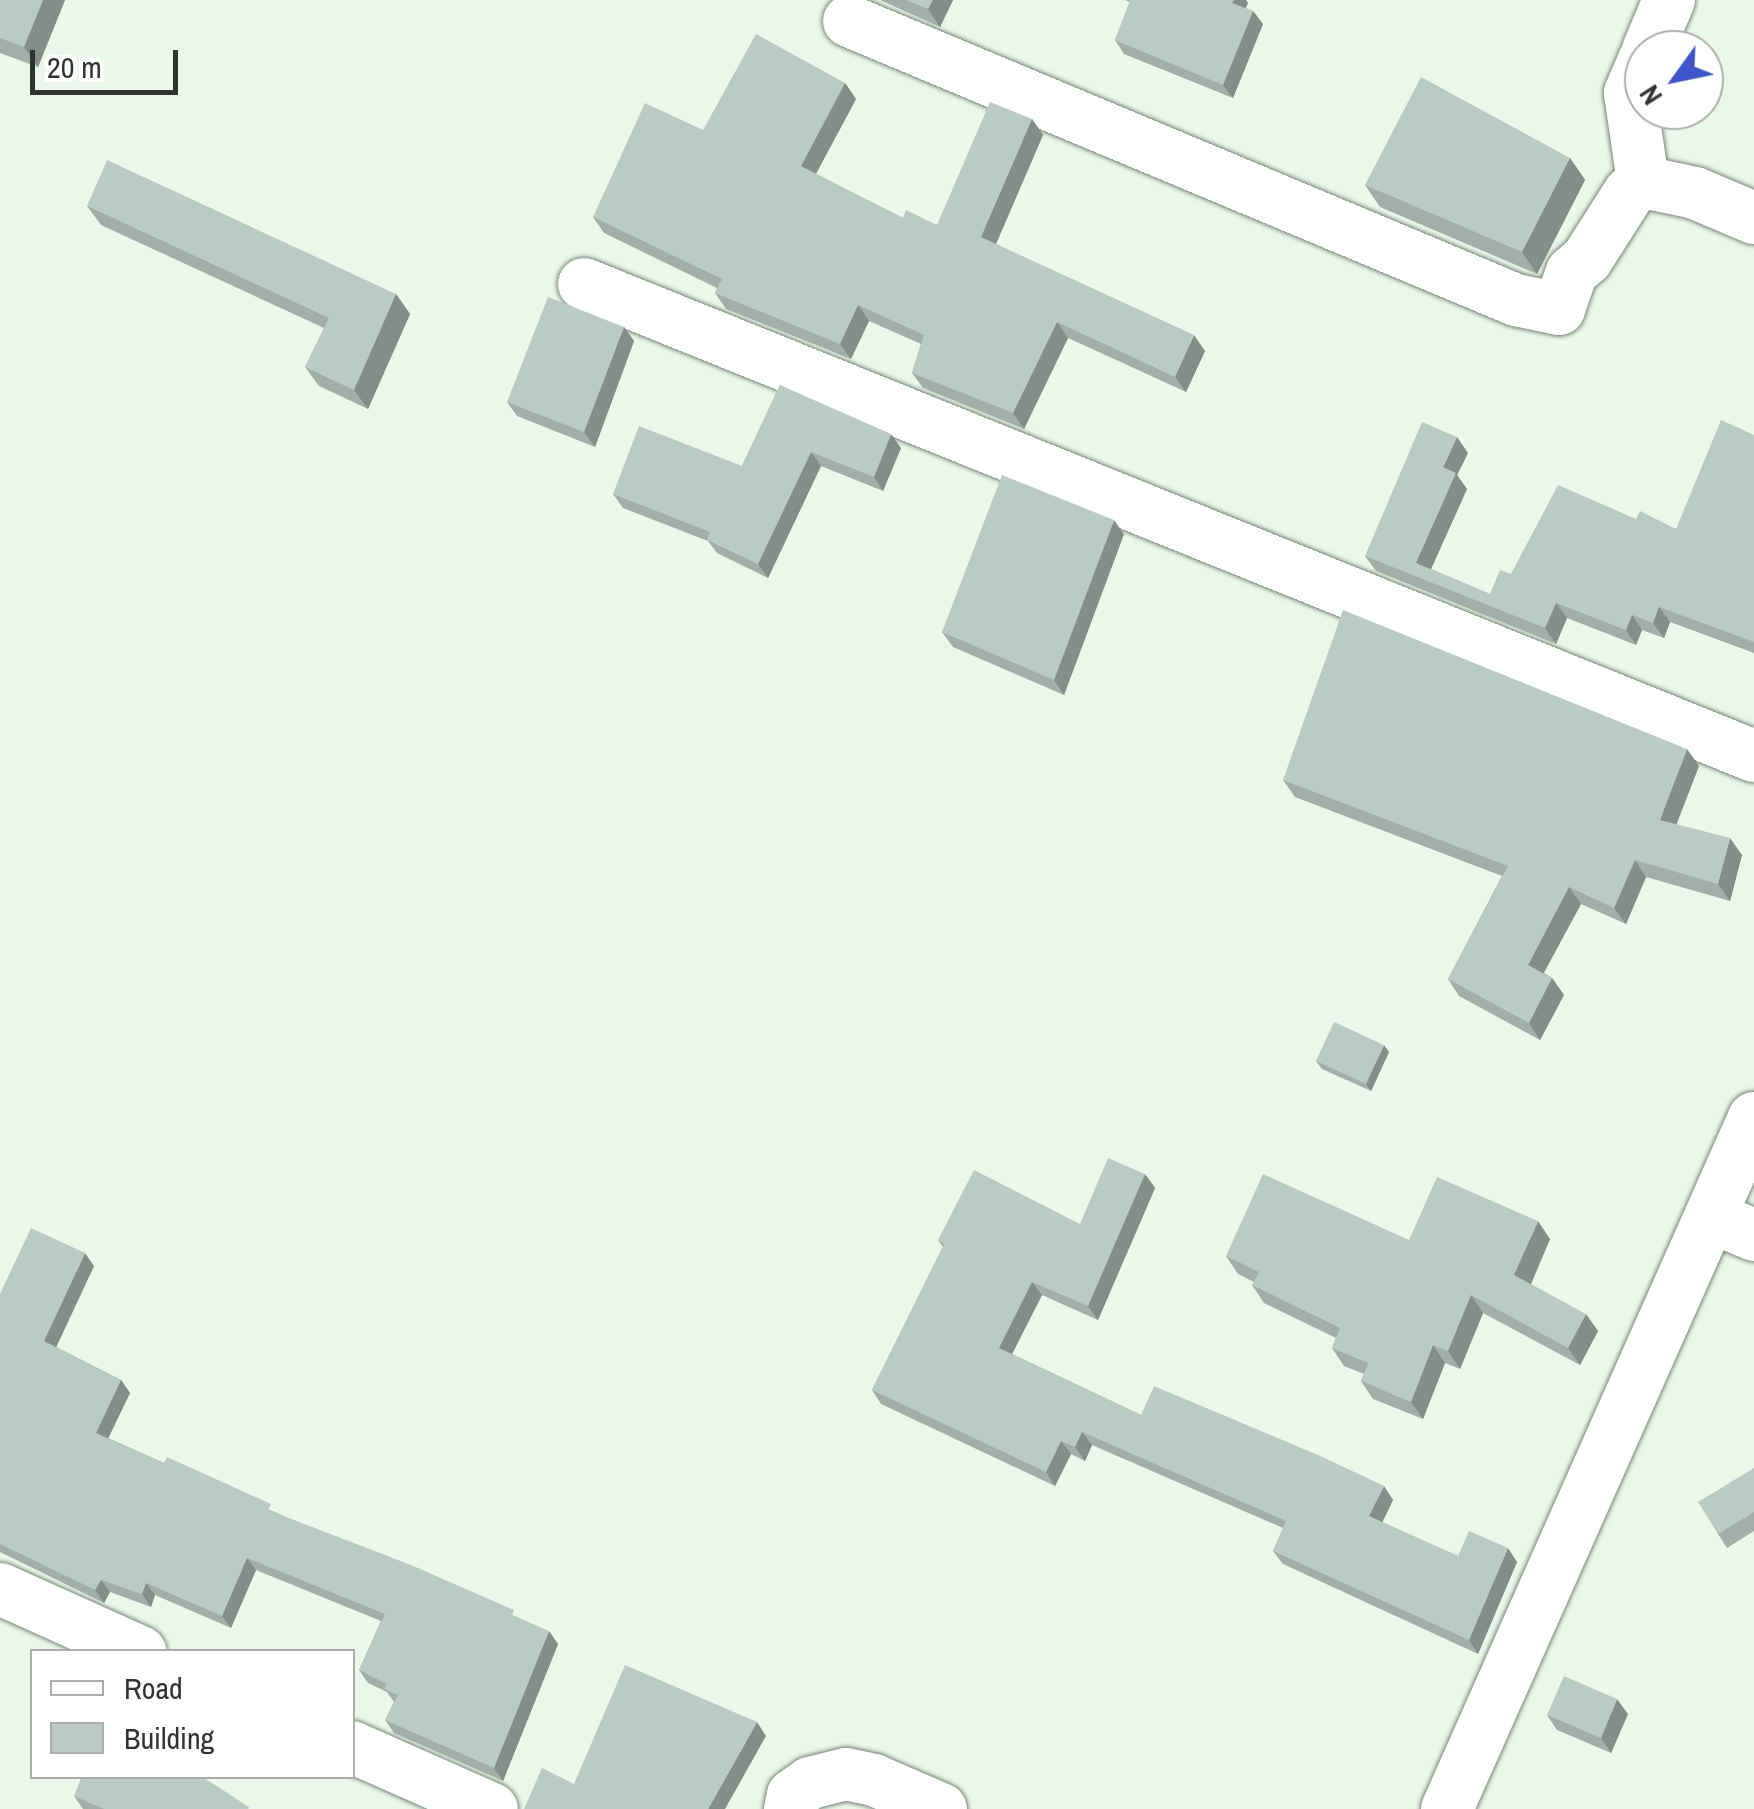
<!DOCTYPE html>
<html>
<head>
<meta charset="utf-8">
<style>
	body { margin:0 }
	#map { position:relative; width:1754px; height:1809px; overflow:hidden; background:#ecf7eb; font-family:"Archivo Narrow",sans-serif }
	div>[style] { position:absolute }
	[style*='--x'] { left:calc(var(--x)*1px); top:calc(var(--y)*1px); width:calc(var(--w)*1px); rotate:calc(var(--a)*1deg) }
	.roads { filter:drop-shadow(0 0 2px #7a847a) drop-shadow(0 0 2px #7a847a) }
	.minor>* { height:52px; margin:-26px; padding:0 26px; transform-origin:26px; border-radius:26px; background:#fff }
	.wall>* { inset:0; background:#a1aea9 }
	.shaded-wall>* { inset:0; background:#838d89 }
	.building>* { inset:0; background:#bbcac4 }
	span { translate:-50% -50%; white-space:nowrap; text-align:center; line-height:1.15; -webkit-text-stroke:8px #fff; paint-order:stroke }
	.legend { position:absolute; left:30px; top:1649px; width:325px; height:130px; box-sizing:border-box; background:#fff; border:2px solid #acaeac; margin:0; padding:12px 18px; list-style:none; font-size:30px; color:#303430 }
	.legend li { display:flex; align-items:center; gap:20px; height:50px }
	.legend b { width:50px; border:2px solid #acaeac }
	.north { position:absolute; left:1624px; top:30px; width:100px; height:100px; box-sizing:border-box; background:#fff; border:2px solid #acaeac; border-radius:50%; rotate:237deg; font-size:28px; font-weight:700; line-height:40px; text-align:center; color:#303430 }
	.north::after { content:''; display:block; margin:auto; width:35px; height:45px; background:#3e56c9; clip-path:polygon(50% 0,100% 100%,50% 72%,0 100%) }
	.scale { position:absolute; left:30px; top:50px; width:148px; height:45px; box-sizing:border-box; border:5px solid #303430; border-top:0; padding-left:12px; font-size:30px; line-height:35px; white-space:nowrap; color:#303430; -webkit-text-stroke:8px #fff; paint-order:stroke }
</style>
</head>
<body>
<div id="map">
	<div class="roads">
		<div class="minor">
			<div style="--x:849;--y:21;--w:723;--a:22.7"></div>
			<div style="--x:1516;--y:300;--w:44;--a:11.8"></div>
			<div style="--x:1559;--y:309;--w:39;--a:-71"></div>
			<div style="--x:1572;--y:272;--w:20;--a:-41"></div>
			<div style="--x:1587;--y:259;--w:78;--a:-57.5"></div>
			<div style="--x:1629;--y:193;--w:18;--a:-38"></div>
			<div style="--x:1643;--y:182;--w:53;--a:11.9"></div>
			<div style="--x:1695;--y:193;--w:64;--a:23"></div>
			<div style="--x:1648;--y:50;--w:54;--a:-67.2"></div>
			<div style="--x:1643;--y:182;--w:90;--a:-98.3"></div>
			<div style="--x:1630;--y:93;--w:36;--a:-67"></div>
			<div style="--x:584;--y:284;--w:1262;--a:21.97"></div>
			<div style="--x:1711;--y:1217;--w:47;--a:22.7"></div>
			<div style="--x:0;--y:1589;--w:154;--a:24.2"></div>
			<div style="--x:352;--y:1747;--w:153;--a:23.9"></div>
			<div style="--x:790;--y:1809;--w:14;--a:-78"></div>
			<div style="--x:793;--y:1795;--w:21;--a:-35"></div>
			<div style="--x:810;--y:1783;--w:37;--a:-14"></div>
			<div style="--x:846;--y:1774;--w:29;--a:12"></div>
			<div style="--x:874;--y:1780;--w:73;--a:23.4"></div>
			<div style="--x:1447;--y:1809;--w:756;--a:-66.05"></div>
		</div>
	</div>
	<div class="wall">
		<div style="clip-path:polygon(0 0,65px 0,38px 67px,0 53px)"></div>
		<div style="clip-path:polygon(880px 0,953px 0,940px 27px)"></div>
		<div style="clip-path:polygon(1125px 0,1246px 0,1248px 3px,1245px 8px,1253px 11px,1263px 24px,1233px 98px,1124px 54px,1115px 40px,1130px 2px)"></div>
		<div style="clip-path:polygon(845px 83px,856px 99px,816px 174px,903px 218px,937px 225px,1032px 119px,1043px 135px,996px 244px,1205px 351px,1186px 392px,1068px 338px,1024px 429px,923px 388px,912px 373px,921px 344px,869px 321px,851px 359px,726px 309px,715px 293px,717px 288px,604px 233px,593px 217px,703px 130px)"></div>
		<div style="clip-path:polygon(1570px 158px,1585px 180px,1537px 274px,1380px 207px,1365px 185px)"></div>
		<div style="clip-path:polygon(87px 206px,396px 294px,410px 314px,368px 409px,319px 386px,305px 367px,324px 328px,101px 225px)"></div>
		<div style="clip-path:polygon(624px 327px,634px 341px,595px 447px,517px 416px,507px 402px)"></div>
		<div style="clip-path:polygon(780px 385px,901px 448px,883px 491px,821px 466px,768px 578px,717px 553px,708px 541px,623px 508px,613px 494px,742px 466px)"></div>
		<div style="clip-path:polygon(1754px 435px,1754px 653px,1670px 622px,1664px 638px,1642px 630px,1636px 645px,1567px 618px,1556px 644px,1376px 571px,1365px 556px,1468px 453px,1457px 475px,1467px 489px,1431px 569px,1490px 594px,1511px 574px,1636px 519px,1676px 529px)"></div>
		<div style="clip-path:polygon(1124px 534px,1064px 695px,953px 647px,942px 632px)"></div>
		<div style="clip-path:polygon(1699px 766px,1676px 824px,1742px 855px,1730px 901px,1646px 877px,1626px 924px,1581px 904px,1544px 973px,1552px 978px,1564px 995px,1540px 1040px,1459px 996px,1448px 979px,1502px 876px,1295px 797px,1283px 780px)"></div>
		<div style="clip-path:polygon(1389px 1052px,1371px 1091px,1322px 1069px,1316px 1061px)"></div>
		<div style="clip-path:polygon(1145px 1174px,1155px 1188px,1098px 1320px,1042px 1295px,1012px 1354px,1141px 1415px,1393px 1500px,1382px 1522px,1458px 1556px,1517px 1562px,1478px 1654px,1283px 1564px,1273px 1551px,1283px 1528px,1092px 1445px,1085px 1461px,1071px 1454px,1055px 1486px,881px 1404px,872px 1390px,943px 1247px,938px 1240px,1080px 1224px)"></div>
		<div style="clip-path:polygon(1550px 1239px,1531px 1284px,1598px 1331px,1580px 1365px,1483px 1313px,1460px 1369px,1445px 1363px,1423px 1419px,1373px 1399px,1361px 1381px,1364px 1374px,1344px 1366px,1332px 1348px,1336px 1338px,1264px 1303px,1252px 1285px,1254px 1282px,1238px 1274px,1226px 1256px,1409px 1240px)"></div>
		<div style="clip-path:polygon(94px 1266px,56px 1347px,121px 1380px,130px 1393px,108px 1438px,279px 1514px,519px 1618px,558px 1644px,503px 1781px,394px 1733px,385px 1720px,394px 1702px,387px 1692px,368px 1683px,359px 1670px,381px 1621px,256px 1570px,231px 1628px,155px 1595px,151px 1607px,110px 1592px,104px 1603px,0 1552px,0 1294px)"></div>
		<div style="clip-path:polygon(1754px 1468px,1754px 1531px,1727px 1548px,1718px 1534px)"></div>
		<div style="clip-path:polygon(1628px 1714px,1611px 1753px,1557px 1730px,1547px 1715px)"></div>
		<div style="clip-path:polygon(74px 1796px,250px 1809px,83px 1809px)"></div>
	</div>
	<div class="shaded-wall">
		<div style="clip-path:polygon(43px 0,65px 0,38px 67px,24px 47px)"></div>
		<div style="clip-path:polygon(933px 0,953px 0,940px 27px,928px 9px)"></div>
		<div style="clip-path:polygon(1234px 0,1246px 0,1248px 3px,1242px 16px,1232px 3px)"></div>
		<div style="clip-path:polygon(1253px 11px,1263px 24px,1233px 98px,1223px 85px)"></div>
		<div style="clip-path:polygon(845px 83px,856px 99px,812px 181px,801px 166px)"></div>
		<div style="clip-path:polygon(1032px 119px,1043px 135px,992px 253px,981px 237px)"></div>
		<div style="clip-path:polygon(1570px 158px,1585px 180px,1537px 274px,1522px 252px)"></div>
		<div style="clip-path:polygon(396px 294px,410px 314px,368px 409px,354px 390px)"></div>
		<div style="clip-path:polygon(858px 305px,869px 321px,851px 359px,840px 344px)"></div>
		<div style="clip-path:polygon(1057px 322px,1068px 338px,1024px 429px,1013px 413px)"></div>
		<div style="clip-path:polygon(624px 327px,634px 341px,595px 447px,584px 432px)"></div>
		<div style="clip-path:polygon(1194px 335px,1205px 351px,1186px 392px,1175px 377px)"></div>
		<div style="clip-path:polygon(891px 434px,901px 448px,883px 491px,874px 477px)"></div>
		<div style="clip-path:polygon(1457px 437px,1468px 453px,1457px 475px,1467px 489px,1427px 578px,1416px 563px,1443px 467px)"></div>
		<div style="clip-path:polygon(811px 452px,821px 466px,768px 578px,758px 564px)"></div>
		<div style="clip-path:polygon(1114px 520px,1124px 534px,1064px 695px,1054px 680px)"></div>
		<div style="clip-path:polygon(1556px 603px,1567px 618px,1556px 644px,1545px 628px)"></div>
		<div style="clip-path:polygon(1659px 607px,1670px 622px,1664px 638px,1653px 623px)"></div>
		<div style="clip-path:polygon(1632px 615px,1642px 630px,1636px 645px,1626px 630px)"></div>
		<div style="clip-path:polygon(1687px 749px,1699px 766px,1672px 836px,1660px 820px)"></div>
		<div style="clip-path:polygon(1730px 838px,1742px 855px,1730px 901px,1718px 884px)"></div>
		<div style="clip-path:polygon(1635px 860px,1646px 877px,1626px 924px,1614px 908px)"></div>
		<div style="clip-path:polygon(1569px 887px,1581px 904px,1539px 981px,1528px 965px)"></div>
		<div style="clip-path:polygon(1552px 978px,1564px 995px,1540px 1040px,1529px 1023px)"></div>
		<div style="clip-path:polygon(1384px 1045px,1389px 1052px,1371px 1091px,1366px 1084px)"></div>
		<div style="clip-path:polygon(1145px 1174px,1155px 1188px,1098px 1320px,1088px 1306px)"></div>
		<div style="clip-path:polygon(1538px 1221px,1550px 1239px,1527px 1293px,1514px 1275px)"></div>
		<div style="clip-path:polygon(85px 1253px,94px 1266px,53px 1354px,44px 1341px)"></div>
		<div style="clip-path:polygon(1032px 1282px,1042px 1295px,1008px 1362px,999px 1348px)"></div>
		<div style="clip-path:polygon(1471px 1295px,1483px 1313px,1460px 1369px,1448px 1351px)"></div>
		<div style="clip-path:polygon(1586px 1314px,1598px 1331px,1580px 1365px,1568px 1348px)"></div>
		<div style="clip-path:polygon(1433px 1345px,1445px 1363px,1423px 1419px,1411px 1402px)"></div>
		<div style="clip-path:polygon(121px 1380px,130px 1393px,105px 1445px,96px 1433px)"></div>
		<div style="clip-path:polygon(1082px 1432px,1092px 1445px,1085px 1461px,1075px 1447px)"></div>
		<div style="clip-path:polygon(1061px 1441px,1071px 1454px,1055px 1486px,1046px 1472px)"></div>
		<div style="clip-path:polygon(1384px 1486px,1393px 1500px,1379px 1529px,1369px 1516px)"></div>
		<div style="clip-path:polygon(1508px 1548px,1517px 1562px,1478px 1654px,1469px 1640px)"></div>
		<div style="clip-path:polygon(247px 1558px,256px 1570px,231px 1628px,222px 1616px)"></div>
		<div style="clip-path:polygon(101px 1580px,110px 1592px,104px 1603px,95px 1590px)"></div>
		<div style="clip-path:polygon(146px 1583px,155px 1595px,151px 1607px,142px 1594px)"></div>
		<div style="clip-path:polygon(549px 1631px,558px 1644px,503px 1781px,494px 1768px)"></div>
		<div style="clip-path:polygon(1617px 1699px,1628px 1714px,1611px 1753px,1601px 1738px)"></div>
		<div style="clip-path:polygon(757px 1722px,766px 1736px,725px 1809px,708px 1809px)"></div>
	</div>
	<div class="building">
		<div style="clip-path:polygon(0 0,43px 0,24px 47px,0 38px)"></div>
		<div style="clip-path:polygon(906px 0,933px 0,928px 9px)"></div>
		<div style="clip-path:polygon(1130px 0,1234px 0,1232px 3px,1253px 11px,1223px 85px,1115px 40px)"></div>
		<div style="clip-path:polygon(756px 34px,845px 83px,801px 166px,903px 218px,906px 210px,937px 225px,990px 102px,1032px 119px,981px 237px,1194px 335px,1175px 377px,1057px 322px,1013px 413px,912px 373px,924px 335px,858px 305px,840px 344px,715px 293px,722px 279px,593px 217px,645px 103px,703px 130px)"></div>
		<div style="clip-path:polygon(1421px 77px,1570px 158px,1522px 252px,1365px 185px)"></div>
		<div style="clip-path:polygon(107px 160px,396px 294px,354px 390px,305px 367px,329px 318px,87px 206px)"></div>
		<div style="clip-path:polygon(548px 297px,624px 327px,584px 432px,507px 402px)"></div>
		<div style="clip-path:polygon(780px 385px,891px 434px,874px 477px,811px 452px,758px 564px,707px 540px,710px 532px,613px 494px,639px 426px,742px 466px)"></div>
		<div style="clip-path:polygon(1721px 420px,1754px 435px,1754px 642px,1659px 607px,1653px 623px,1632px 615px,1626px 630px,1556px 603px,1545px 628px,1365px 556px,1422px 422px,1457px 437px,1443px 467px,1456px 473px,1416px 563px,1490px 594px,1500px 570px,1511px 574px,1558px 485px,1636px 519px,1640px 511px,1676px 529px)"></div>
		<div style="clip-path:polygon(1002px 475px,1114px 520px,1054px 680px,942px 632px)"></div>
		<div style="clip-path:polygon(1343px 610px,1687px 749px,1660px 820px,1730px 838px,1718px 884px,1635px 860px,1614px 908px,1569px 887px,1528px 965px,1552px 978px,1529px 1023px,1448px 979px,1508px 866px,1283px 780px)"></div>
		<div style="clip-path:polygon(1334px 1022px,1384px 1045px,1366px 1084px,1316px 1061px)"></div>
		<div style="clip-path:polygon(1108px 1158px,1145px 1174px,1088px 1306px,1032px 1282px,999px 1348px,1141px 1415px,1154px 1386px,1318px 1455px,1384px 1486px,1369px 1516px,1458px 1556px,1469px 1531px,1508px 1548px,1469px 1640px,1273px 1551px,1286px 1521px,1082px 1432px,1075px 1447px,1061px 1441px,1046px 1472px,872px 1390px,944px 1244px,938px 1240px,974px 1170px,1080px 1224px)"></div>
		<div style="clip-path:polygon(1263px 1174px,1409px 1240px,1437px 1177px,1538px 1221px,1514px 1275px,1586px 1314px,1568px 1348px,1471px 1295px,1448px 1351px,1433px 1345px,1411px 1402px,1361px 1381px,1368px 1363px,1332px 1348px,1340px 1328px,1252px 1285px,1259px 1272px,1226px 1256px)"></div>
		<div style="clip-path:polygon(31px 1228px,85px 1253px,44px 1341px,121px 1380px,96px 1433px,164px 1463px,167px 1457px,271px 1504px,268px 1510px,411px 1565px,514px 1610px,512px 1615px,549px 1631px,494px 1768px,385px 1720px,398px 1695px,384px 1689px,387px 1684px,359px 1670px,385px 1614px,247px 1558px,222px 1616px,146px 1583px,142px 1594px,101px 1580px,95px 1590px,0 1544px,0 1294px)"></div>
		<div style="clip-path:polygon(1754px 1468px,1754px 1512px,1718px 1534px,1698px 1502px)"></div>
		<div style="clip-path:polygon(625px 1665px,757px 1722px,708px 1809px,524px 1809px,542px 1768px,574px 1784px)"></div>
		<div style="clip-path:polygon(1564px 1676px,1617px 1699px,1601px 1738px,1547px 1715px)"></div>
		<div style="clip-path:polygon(82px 1776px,201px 1776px,249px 1807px,248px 1809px,104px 1809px,74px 1796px)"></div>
	</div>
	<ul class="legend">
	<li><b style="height:12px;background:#fff"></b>Road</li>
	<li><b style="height:28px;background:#bbcac4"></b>Building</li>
	</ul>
	<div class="north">N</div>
	<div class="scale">20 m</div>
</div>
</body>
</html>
